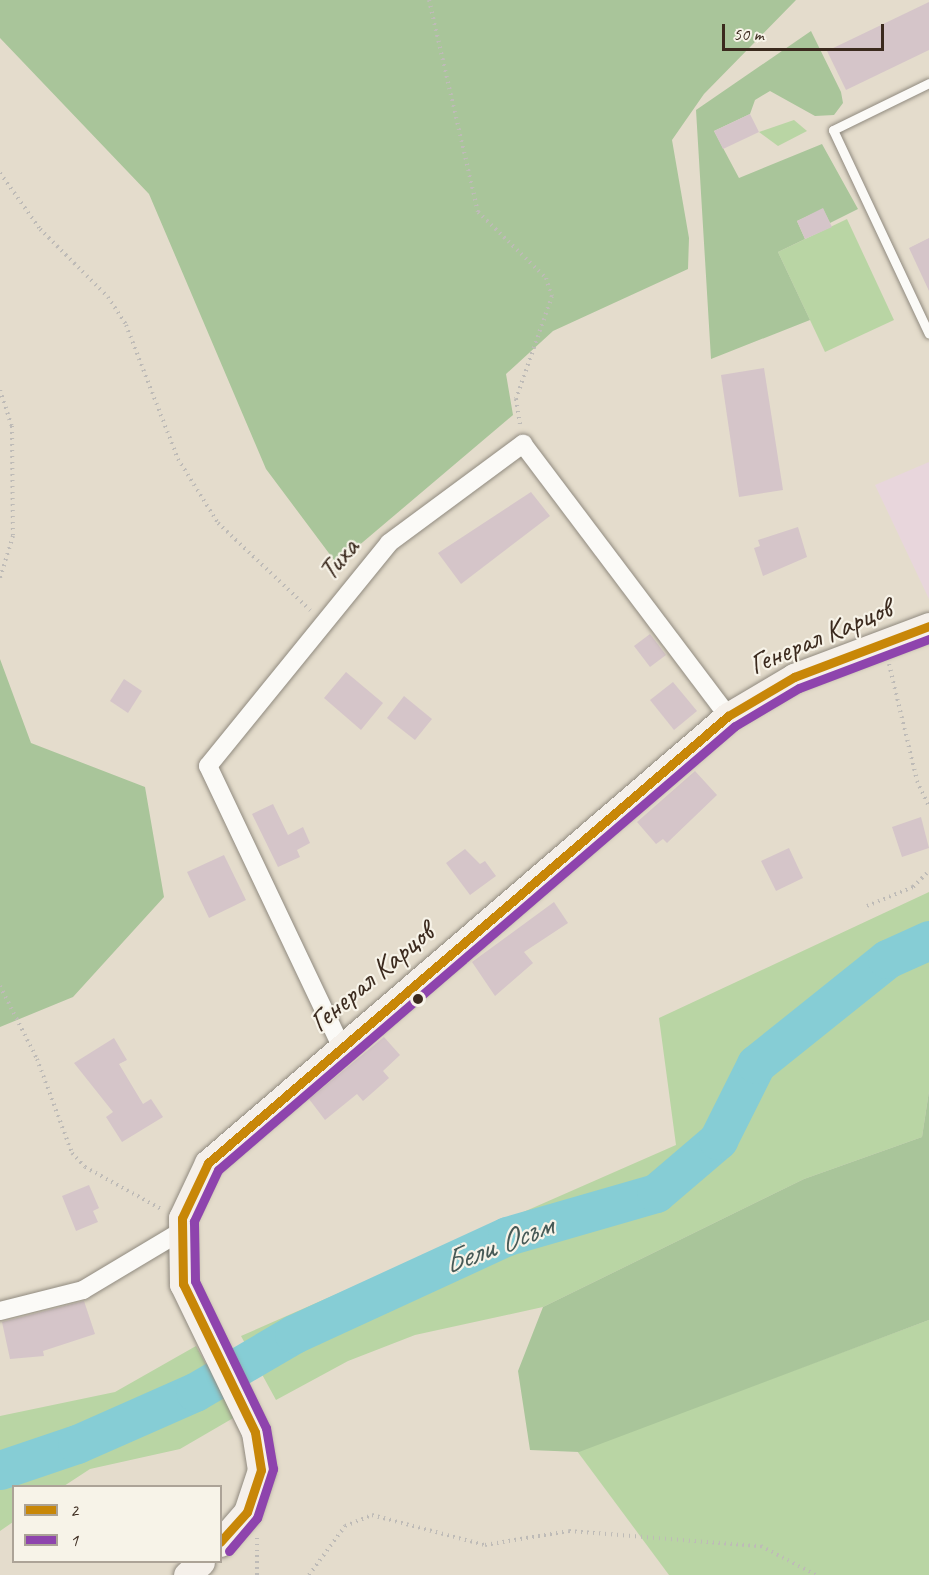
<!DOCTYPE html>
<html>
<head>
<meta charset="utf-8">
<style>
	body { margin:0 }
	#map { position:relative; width:929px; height:1575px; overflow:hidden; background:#e4dccc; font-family:Caveat,sans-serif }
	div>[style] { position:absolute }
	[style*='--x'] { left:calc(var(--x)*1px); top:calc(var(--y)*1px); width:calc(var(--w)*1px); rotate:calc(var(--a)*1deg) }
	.built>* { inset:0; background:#e8d6dc }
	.green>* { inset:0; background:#b9d5a4 }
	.forest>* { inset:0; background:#a9c59a }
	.river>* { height:39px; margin:-19.5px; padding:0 19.5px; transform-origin:19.5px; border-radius:19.5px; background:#86cdd5 }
	.building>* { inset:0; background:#d5c5c9 }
	.path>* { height:4px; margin-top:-2px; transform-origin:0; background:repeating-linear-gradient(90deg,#bebbb7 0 1.5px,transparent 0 6px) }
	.roads { filter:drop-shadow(0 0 2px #908a7f) drop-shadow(0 0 2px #908a7f) }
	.service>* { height:9px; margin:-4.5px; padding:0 4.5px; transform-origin:4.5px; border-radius:4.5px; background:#fbfaf7 }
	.minor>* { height:18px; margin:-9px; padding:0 9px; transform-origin:9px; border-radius:9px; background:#fbfaf7 }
	.secondary>* { height:27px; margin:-13.5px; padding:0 13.5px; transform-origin:13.5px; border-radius:13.5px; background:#f5f0ea }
	.bus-1>* { height:9px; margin:-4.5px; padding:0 4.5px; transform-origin:4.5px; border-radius:4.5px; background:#c88708 }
	.bus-2>* { height:9px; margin:-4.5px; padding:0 4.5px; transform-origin:4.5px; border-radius:4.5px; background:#8e44ad }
	.dots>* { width:16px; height:16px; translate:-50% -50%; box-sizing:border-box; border:3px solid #f7f3e8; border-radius:50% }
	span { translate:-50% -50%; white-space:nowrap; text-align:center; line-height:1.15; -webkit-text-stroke:4.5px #f7f3e8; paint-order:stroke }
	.street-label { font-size:30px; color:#3b2a1e }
	.water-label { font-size:32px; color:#465956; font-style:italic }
	.legend { position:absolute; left:12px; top:1485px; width:210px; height:78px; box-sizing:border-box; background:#f7f3e8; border:2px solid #aca397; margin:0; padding:8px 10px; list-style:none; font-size:18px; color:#3b2a1e }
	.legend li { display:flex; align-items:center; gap:12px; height:30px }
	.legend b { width:30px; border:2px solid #aca397 }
	.scale { position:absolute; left:722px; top:24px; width:162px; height:27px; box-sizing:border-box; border:3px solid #3b2a1e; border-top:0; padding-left:8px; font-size:18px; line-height:21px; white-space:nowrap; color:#3b2a1e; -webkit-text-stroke:4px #f7f3e8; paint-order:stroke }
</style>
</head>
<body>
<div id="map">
	<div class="built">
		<div style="clip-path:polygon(929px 462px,929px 599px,875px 485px)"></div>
	</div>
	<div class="green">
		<div style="clip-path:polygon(794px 120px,807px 131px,778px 146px,759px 132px)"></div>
		<div style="clip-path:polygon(847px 219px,894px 320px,825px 352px,778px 252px)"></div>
		<div style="clip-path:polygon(929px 892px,929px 1091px,922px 1137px,804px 1179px,543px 1307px,415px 1335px,348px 1361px,276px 1400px,241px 1336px,676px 1145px,659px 1018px)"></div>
		<div style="clip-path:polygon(929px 1320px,929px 1575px,669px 1575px,577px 1451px)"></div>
		<div style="clip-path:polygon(196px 1346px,235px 1417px,180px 1449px,90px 1469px,64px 1486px,14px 1486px,13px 1522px,0 1531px,0 1416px,115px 1392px)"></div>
	</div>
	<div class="forest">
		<div style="clip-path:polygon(0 0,796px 0,704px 94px,672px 140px,689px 238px,688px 269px,553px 331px,506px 374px,513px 415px,337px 564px,266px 469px,149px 194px,0 38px)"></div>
		<div style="clip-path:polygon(811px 31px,841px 92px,843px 103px,834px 115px,815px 116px,770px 91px,755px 100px,750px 114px,714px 131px,739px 178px,822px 144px,858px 209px,830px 223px,823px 209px,797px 221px,805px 239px,778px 252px,810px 320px,711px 359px,696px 110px)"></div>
		<div style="clip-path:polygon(0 659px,31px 743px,145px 787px,164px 897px,73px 997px,0 1027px)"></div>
		<div style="clip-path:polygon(929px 1091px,929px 1320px,579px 1452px,530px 1450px,518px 1371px,543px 1307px,804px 1179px,922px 1137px)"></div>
	</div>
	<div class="river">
		<div style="--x:0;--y:1470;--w:81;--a:-18.7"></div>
		<div style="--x:77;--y:1444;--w:129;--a:-23.8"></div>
		<div style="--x:195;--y:1392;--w:115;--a:-30.4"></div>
		<div style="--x:294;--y:1334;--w:234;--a:-24.7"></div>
		<div style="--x:507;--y:1236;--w:155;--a:-16.1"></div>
		<div style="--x:656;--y:1193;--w:82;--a:-40.5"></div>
		<div style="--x:718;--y:1140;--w:85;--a:-63.4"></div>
		<div style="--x:756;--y:1064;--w:168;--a:-38.7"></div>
		<div style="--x:887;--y:959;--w:46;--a:-24.3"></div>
	</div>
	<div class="building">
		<div style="clip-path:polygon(929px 2px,929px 50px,846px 90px,827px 51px)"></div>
		<div style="clip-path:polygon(750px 114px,759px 132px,723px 149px,714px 131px)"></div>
		<div style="clip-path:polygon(823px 208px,832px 227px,805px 239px,797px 221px)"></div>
		<div style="clip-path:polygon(929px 238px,929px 291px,909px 248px)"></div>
		<div style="clip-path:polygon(764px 368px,783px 490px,739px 497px,721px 375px)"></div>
		<div style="clip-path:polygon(531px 492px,550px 516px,461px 584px,438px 553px)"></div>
		<div style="clip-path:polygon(798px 527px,807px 557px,763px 576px,754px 548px,760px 546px,758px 540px)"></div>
		<div style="clip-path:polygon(650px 634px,666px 655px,650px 667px,634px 646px)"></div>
		<div style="clip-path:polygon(346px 672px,383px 703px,361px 730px,324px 698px)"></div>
		<div style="clip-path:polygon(124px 679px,142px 691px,128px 713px,110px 701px)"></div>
		<div style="clip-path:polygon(673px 682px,697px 711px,674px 730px,650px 700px)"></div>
		<div style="clip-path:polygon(404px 696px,432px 719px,415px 740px,387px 718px)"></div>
		<div style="clip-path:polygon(695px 771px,717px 795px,667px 843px,663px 839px,656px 844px,637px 822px)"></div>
		<div style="clip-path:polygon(273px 804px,288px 835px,303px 827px,310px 843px,297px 850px,300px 857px,278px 867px,252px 814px)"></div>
		<div style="clip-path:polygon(921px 817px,929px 848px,902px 857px,892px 827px)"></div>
		<div style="clip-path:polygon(789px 848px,803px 878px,776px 891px,761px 861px)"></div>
		<div style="clip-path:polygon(465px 849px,480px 864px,485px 861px,496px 876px,470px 895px,446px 863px)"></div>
		<div style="clip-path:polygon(224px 855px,246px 900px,209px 918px,187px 872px)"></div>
		<div style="clip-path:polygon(554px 902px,568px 923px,524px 952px,533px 963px,495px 996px,472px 962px)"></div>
		<div style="clip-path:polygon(384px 1037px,400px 1055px,383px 1071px,389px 1078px,363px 1101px,357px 1094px,325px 1120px,309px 1099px)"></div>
		<div style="clip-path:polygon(114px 1038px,127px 1060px,119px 1064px,143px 1104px,151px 1099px,163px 1117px,122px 1142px,106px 1117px,113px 1112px,74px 1063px)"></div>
		<div style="clip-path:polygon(89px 1185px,99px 1208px,93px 1211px,98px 1222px,76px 1231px,62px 1196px)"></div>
		<div style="clip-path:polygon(84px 1301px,95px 1334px,43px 1351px,44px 1356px,10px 1359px,2px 1322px)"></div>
	</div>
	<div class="path">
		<div style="--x:429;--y:0;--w:218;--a:77"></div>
		<div style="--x:478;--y:212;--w:95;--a:44.1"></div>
		<div style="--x:546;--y:278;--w:19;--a:72"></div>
		<div style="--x:552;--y:296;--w:109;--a:109.3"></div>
		<div style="--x:516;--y:399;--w:26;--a:81"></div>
		<div style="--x:0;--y:173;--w:69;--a:54.5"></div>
		<div style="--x:40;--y:229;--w:96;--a:45"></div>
		<div style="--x:108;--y:297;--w:33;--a:57"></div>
		<div style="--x:126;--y:325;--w:144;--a:68.8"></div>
		<div style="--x:178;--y:459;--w:75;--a:58"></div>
		<div style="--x:218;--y:523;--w:127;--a:43.4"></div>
		<div style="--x:0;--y:390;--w:38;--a:72"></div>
		<div style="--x:12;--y:426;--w:110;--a:89.5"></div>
		<div style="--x:13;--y:536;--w:44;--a:107.2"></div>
		<div style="--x:889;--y:664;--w:120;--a:76.5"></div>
		<div style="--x:917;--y:781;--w:29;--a:65"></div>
		<div style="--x:867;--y:906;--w:50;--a:-22.4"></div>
		<div style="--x:913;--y:887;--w:23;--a:-45"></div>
		<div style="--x:0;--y:986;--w:82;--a:63.1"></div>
		<div style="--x:37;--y:1059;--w:100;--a:69.6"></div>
		<div style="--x:72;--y:1153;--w:19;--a:47"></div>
		<div style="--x:85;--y:1167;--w:87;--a:28.9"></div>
		<div style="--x:257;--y:1575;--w:39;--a:-90"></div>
		<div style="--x:309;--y:1575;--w:61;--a:-53.7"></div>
		<div style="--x:345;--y:1526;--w:29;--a:-22"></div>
		<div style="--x:372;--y:1515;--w:117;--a:14.9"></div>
		<div style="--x:485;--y:1545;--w:85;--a:-9.5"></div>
		<div style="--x:569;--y:1531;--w:193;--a:4.5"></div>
		<div style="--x:761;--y:1546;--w:62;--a:27.8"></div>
	</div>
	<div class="roads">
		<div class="service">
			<div style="--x:929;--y:83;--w:107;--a:153.9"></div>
			<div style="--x:833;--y:130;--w:225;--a:64.8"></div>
		</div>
		<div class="minor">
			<div style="--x:341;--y:1046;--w:310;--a:-115.4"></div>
			<div style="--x:208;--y:766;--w:287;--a:-50.9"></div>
			<div style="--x:389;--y:543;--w:167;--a:-36.5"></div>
			<div style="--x:523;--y:444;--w:341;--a:53"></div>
			<div style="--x:0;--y:1311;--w:86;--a:-14.2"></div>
			<div style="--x:83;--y:1290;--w:113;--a:-30.9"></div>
		</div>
		<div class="secondary">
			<div style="--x:220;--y:1543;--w:41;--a:-48.9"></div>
			<div style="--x:247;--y:1512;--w:44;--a:-71.6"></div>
			<div style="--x:261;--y:1470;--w:38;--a:-99"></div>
			<div style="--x:255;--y:1432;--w:165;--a:-115.9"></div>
			<div style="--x:183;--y:1284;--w:66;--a:-90.9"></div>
			<div style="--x:182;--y:1218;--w:61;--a:-64.7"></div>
			<div style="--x:208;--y:1163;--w:686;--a:-40.68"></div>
			<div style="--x:728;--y:716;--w:77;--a:-30.6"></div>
			<div style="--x:794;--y:677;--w:144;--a:-20.7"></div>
			<div style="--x:187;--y:1575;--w:19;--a:-43"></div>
		</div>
	</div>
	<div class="bus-1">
		<div style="--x:220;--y:1542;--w:40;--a:-48"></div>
		<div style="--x:247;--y:1512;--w:44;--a:-71.6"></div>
		<div style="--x:261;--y:1470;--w:38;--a:-99"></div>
		<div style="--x:255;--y:1432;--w:165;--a:-115.9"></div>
		<div style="--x:183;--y:1284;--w:66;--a:-90.9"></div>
		<div style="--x:182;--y:1218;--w:61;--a:-64.7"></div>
		<div style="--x:208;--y:1163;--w:686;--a:-40.68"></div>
		<div style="--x:728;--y:716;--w:77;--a:-30.6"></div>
		<div style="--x:794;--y:677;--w:144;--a:-20.7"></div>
	</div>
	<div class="bus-2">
		<div style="--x:229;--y:1551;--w:43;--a:-49.7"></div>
		<div style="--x:257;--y:1518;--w:52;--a:-71.9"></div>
		<div style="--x:273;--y:1469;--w:42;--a:-99.7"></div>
		<div style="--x:266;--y:1428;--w:163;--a:-115.8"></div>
		<div style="--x:195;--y:1281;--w:60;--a:-91"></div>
		<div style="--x:194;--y:1221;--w:56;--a:-64.8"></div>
		<div style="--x:218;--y:1170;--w:681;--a:-40.66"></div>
		<div style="--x:735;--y:726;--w:74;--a:-30.7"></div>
		<div style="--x:799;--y:688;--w:139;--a:-20.7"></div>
	</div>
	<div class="dots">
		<div style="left:418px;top:999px;background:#3b2a1e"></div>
	</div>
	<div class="street-label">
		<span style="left:338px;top:559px;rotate:-51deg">Тиха</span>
		<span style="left:820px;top:636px;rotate:-23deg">Генерал Карцов</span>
		<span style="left:371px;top:977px;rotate:-40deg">Генерал Карцов</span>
	</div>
	<div class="water-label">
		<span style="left:498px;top:1245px;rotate:-21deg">Бели Осъм</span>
	</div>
	<ul class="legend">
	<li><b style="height:8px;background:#c88708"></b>2</li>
	<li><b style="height:8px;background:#8e44ad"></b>1</li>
	</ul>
	<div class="scale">50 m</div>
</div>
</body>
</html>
